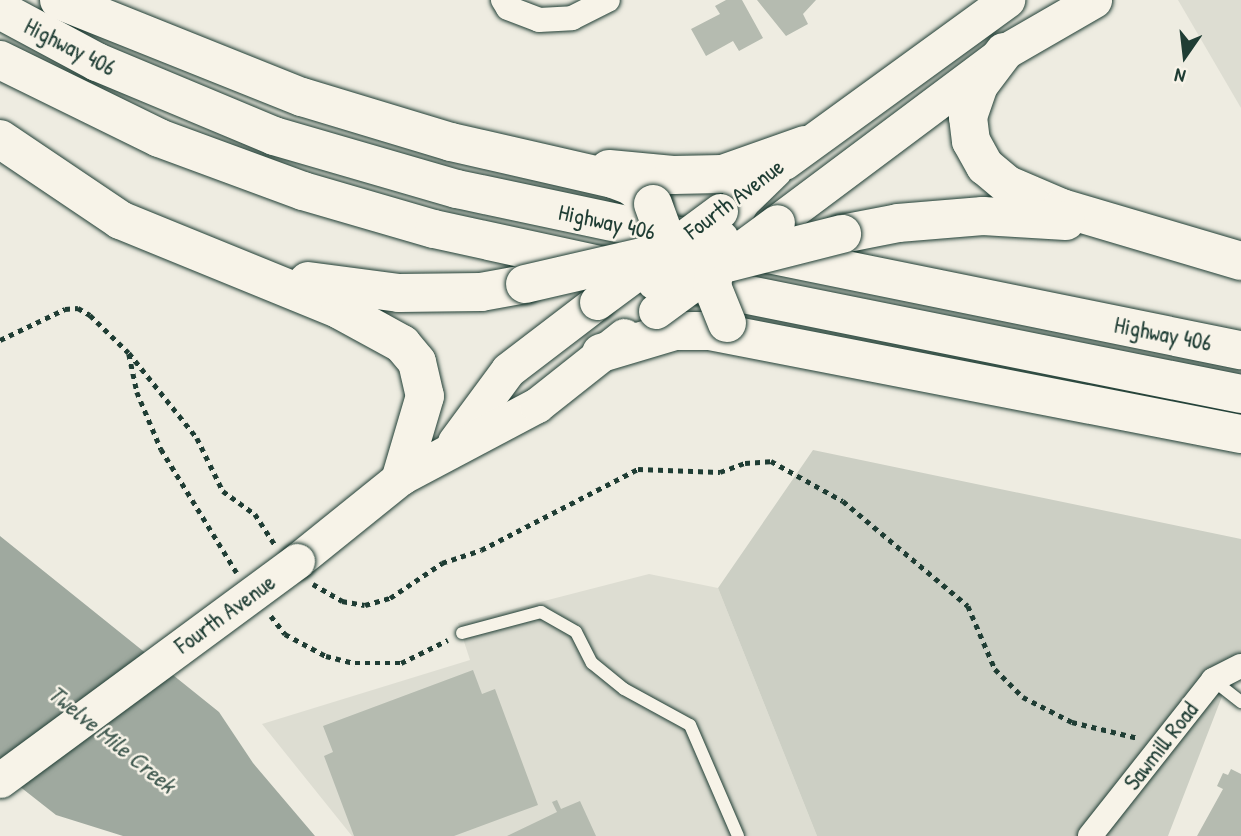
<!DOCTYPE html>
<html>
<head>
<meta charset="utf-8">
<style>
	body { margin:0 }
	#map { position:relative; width:1241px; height:836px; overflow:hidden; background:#eeece1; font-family:"Patrick Hand",sans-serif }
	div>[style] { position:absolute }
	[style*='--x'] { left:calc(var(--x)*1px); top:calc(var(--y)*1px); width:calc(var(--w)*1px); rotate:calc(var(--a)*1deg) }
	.built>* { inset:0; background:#ddddd2 }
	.green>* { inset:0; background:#cccfc4 }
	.water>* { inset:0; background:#9fa99f }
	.building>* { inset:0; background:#b5bbb0 }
	.path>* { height:4.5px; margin-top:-2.25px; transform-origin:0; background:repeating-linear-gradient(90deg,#1f3d34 0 5px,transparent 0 10px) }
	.roads { filter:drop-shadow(0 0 2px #1f3d34) drop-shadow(0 0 2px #1f3d34) }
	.service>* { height:12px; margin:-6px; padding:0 6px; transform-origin:6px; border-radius:6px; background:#f7f3e8 }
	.minor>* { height:24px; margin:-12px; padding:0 12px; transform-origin:12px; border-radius:12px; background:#f7f3e8 }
	.secondary>* { height:35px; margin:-17.5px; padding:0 17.5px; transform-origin:17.5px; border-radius:17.5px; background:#f7f3e8 }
	.motorway>* { height:38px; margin:-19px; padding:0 19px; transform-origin:19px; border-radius:19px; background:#f7f3e8 }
	.bridges { filter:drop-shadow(0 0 2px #1f3d34) drop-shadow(0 0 2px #1f3d34) }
	.secondary-bridge>* { height:35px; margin:-17.5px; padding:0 17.5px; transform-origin:17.5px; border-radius:17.5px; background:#f7f3e8 }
	.motorway-bridge>* { height:38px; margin:-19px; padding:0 19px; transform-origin:19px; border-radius:19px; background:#f7f3e8 }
	span { translate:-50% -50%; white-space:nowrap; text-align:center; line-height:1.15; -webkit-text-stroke:5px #f7f3e8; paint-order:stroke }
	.street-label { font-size:23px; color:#1f3d34 }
	.water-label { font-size:24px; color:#3f584f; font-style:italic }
	.north { position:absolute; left:1150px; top:21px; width:70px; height:70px; -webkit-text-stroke:5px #f7f3e8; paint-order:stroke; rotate:194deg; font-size:19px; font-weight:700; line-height:28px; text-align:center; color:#1f3d34 }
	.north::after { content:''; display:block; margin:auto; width:24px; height:32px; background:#1f3d34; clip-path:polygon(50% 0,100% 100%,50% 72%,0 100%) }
</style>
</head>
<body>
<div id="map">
	<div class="built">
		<div style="clip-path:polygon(1178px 0,1241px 0,1241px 108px)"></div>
		<div style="clip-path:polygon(649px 574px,718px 588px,817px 836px,352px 836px,262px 724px,470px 660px,458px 623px)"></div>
	</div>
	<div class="green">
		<div style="clip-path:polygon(813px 450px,1241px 539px,1241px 663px,1228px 681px,1168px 836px,817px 836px,718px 588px)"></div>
	</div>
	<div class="water">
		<div style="clip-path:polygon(0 536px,219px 712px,253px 763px,315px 836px,123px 836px,56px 815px,0 771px)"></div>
	</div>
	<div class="building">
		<div style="clip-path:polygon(726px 0,742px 0,763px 38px,739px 51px,733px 41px,706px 56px,691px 29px,720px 14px,715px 6px)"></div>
		<div style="clip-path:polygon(757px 0,816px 0,803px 14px,808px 24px,786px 36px)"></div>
		<div style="clip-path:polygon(473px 670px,482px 694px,495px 689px,538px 805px,454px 836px,354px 836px,324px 756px,333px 752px,323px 726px)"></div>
		<div style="clip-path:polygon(1231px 769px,1241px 774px,1241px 836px,1197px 836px,1223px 789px,1217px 786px,1223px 773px,1228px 775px)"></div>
		<div style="clip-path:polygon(557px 800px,561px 809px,580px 801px,596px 836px,507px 836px,557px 812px,552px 802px)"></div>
	</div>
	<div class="path">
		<div style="--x:0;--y:340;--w:72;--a:-25.5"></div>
		<div style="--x:65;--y:309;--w:13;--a:-4"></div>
		<div style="--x:78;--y:308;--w:14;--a:30"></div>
		<div style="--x:90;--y:315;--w:54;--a:44.3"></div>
		<div style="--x:129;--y:353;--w:109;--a:51.3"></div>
		<div style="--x:197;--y:438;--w:59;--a:63.9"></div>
		<div style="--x:223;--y:491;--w:39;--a:36"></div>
		<div style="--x:255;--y:514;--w:37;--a:57"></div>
		<div style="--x:129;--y:354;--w:39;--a:78"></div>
		<div style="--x:137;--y:392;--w:62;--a:67.2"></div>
		<div style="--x:161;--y:449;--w:145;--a:58.5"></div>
		<div style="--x:313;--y:584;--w:34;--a:30"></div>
		<div style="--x:342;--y:601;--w:23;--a:10"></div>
		<div style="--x:365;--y:605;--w:26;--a:-16"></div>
		<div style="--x:390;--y:598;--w:63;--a:-33.9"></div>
		<div style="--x:442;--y:563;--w:41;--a:-18.4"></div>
		<div style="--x:481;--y:550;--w:177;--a:-27.3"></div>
		<div style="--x:638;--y:469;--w:82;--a:2.1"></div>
		<div style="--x:720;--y:472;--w:27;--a:-20"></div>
		<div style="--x:745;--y:463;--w:26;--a:-4"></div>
		<div style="--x:771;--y:461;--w:82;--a:29.1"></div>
		<div style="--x:843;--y:501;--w:163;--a:40"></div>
		<div style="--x:968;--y:606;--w:69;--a:66.8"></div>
		<div style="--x:995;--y:669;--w:40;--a:45"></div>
		<div style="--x:1023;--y:697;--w:55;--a:27"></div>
		<div style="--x:1072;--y:722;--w:68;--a:13.6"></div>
		<div style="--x:271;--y:616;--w:23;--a:52"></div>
		<div style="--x:285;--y:634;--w:47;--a:28.2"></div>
		<div style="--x:326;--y:656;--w:30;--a:14"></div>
		<div style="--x:355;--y:663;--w:46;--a:0"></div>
		<div style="--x:401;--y:663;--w:52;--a:-26.1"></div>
	</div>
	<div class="roads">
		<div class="service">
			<div style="--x:462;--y:633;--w:82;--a:-14.9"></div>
			<div style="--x:541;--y:612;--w:40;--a:29.7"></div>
			<div style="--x:576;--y:632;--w:35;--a:63"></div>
			<div style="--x:592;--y:663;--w:41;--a:39.1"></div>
			<div style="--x:624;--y:689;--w:75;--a:28.6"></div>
			<div style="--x:690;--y:725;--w:121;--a:66.6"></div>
			<div style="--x:1213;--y:680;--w:36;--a:38"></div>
		</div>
		<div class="minor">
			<div style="--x:503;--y:0;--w:9;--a:58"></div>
			<div style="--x:508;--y:8;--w:33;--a:21"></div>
			<div style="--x:539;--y:20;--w:33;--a:-3"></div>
			<div style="--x:572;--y:18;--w:40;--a:-26.6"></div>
			<div style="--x:1090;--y:836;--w:199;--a:-51.7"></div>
			<div style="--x:1213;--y:680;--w:31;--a:-27"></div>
		</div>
		<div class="secondary">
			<div style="--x:784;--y:162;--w:276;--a:-36"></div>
			<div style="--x:777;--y:222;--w:284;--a:-36.8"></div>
			<div style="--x:1004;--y:52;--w:104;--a:-30"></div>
			<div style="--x:455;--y:442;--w:89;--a:-53.6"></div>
			<div style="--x:508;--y:370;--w:112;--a:-37.4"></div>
			<div style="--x:297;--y:561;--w:134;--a:-38.9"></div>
			<div style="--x:401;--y:477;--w:154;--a:-27.9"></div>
			<div style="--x:537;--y:405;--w:111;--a:-38.4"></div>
		</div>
		<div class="motorway">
			<div style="--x:59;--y:0;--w:262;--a:21.8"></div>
			<div style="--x:302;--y:97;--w:156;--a:16.8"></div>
			<div style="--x:451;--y:142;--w:166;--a:12.9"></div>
			<div style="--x:613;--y:179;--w:19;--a:21"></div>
			<div style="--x:631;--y:186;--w:28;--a:39"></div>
			<div style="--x:0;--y:10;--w:110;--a:28.2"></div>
			<div style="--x:97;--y:62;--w:192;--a:22.7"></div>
			<div style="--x:274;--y:136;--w:191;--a:16.2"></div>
			<div style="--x:457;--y:189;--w:240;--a:12"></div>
			<div style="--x:1004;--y:52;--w:41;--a:127.1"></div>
			<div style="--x:979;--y:85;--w:34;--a:109"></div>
			<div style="--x:968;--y:117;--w:24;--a:83"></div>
			<div style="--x:971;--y:141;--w:29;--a:61"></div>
			<div style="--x:985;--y:166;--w:30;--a:40"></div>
			<div style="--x:1008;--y:185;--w:59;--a:23.1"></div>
			<div style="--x:1062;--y:208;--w:187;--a:16.5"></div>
			<div style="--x:0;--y:60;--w:177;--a:26.1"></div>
			<div style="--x:159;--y:138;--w:153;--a:20.2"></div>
			<div style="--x:303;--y:191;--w:136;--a:16.2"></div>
			<div style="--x:434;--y:229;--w:178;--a:12.3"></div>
			<div style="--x:0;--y:139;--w:145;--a:34"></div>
			<div style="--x:120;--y:220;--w:238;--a:22.2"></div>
			<div style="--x:340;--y:310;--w:71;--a:28.7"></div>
			<div style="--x:402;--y:344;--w:23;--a:50"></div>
			<div style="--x:417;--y:362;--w:35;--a:77"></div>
			<div style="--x:425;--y:396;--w:84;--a:106.5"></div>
			<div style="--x:609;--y:169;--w:64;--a:5.4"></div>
			<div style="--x:673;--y:175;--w:50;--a:-1.1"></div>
			<div style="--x:723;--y:174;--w:87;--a:-19.5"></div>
			<div style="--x:842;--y:234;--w:57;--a:-11.1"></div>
			<div style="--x:898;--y:223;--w:85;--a:-4.7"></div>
			<div style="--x:983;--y:216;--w:83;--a:3.4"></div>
			<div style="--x:720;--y:239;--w:43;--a:-61.1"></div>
			<div style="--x:741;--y:201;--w:45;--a:-44.1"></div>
			<div style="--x:758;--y:252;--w:493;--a:11.5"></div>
			<div style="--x:308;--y:281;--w:92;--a:7.5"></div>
			<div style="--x:399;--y:293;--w:82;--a:-0.7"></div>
			<div style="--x:481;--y:292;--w:45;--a:-10.3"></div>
			<div style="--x:684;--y:282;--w:568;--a:11.37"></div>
			<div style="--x:601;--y:353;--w:77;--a:-16.6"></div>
			<div style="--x:675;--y:331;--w:35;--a:0"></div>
			<div style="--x:710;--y:331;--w:541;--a:10.98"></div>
		</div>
	</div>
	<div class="bridges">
		<div class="secondary-bridge">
			<div style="--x:597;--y:302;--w:153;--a:-36.5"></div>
			<div style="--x:656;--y:311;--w:150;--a:-36.3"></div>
			<div style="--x:0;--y:780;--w:369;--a:-36.4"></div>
		</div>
		<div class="motorway-bridge">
			<div style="--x:653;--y:204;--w:33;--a:70"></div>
			<div style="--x:664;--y:235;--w:47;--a:99.9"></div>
			<div style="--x:656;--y:281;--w:192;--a:-14.2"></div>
			<div style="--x:719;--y:244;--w:43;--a:99.5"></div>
			<div style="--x:712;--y:286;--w:40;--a:68"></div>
			<div style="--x:525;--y:284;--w:200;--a:-13"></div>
		</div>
	</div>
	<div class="street-label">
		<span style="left:70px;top:47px;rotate:27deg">Highway 406</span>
		<span style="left:734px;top:199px;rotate:-37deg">Fourth Avenue</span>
		<span style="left:607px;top:222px;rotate:12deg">Highway 406</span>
		<span style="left:1163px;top:334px;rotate:11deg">Highway 406</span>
		<span style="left:225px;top:614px;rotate:-36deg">Fourth Avenue</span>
		<span style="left:1161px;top:746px;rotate:-52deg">Sawmill Road</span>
	</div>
	<div class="water-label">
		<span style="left:112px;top:739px;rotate:39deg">Twelve Mile Creek</span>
	</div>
	<div class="north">N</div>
</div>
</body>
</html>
